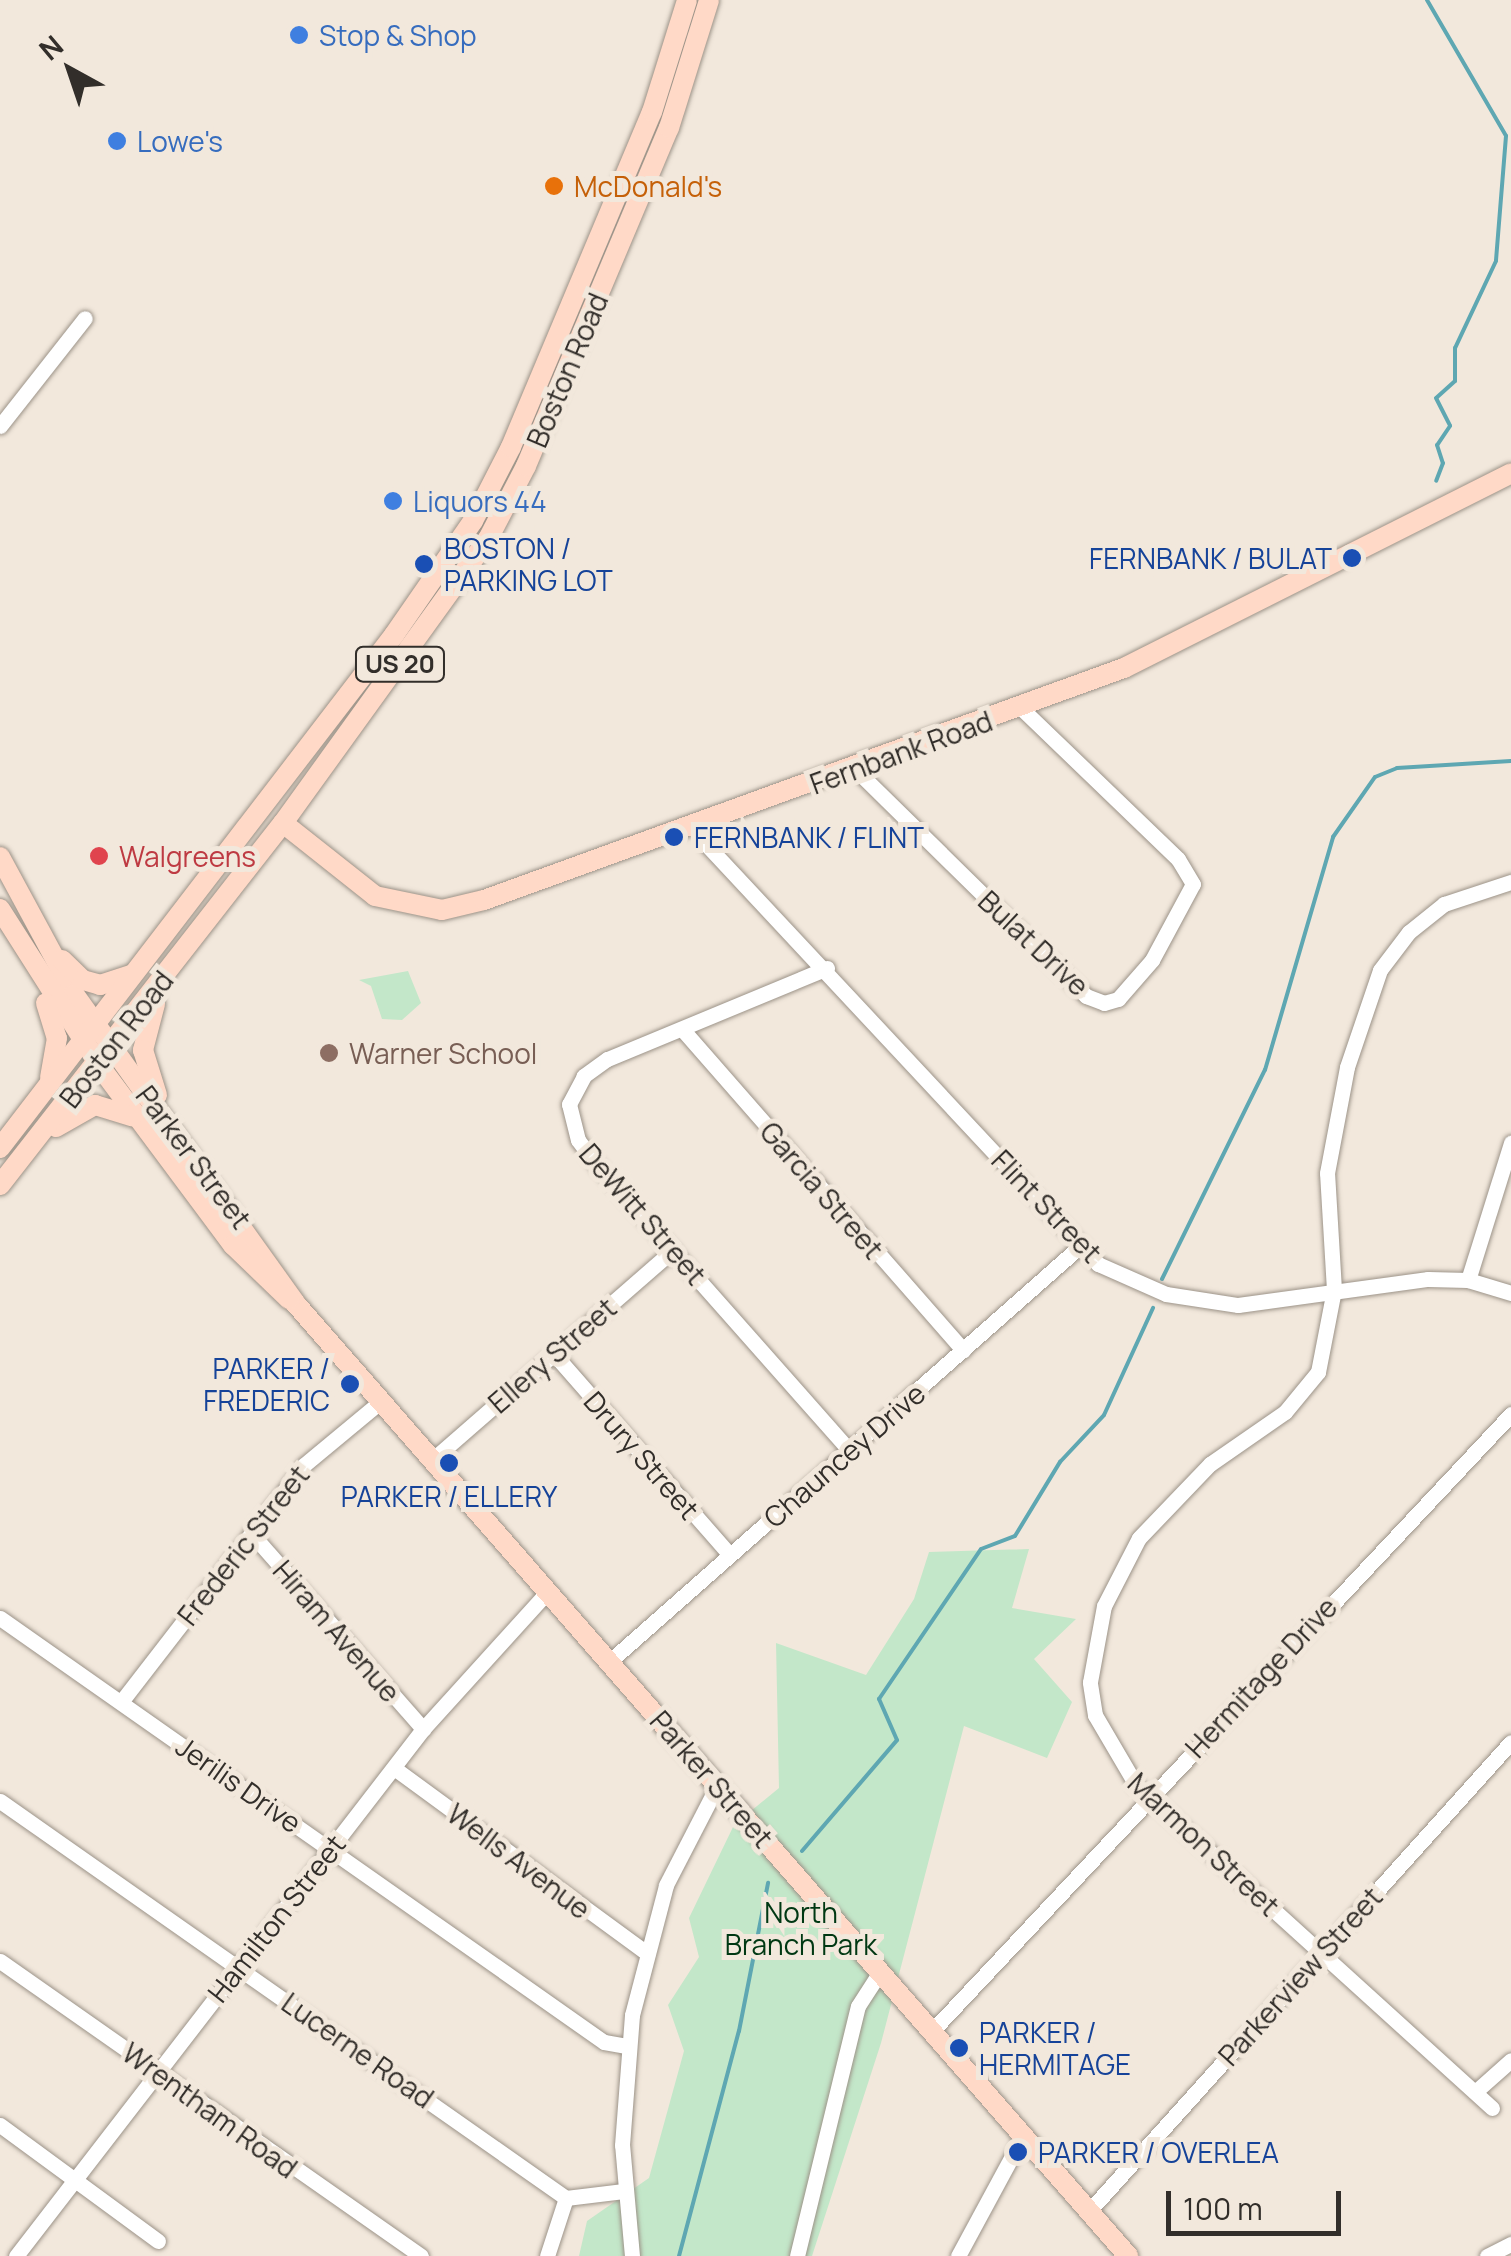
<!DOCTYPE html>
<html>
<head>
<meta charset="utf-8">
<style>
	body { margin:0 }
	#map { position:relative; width:1511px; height:2256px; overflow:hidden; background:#f2e8dc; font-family:Manrope,sans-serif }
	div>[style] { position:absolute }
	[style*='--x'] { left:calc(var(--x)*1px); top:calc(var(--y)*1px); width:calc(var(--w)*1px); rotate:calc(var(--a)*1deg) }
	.green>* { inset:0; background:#c3e7c9 }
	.stream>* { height:4px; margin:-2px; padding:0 2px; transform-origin:2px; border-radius:2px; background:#5ea7b2 }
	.roads { filter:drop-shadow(0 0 2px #9c9388) drop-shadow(0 0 2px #9c9388) }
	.minor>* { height:15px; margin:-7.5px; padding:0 7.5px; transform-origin:7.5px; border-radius:7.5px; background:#fff }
	.major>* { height:20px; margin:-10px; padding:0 10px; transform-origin:10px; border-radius:10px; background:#ffd9c7 }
	.dots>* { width:28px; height:28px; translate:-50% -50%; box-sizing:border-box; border:5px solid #f2e8dc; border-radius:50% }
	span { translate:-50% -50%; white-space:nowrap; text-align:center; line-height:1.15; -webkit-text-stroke:10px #f2e8dc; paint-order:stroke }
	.shield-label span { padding:2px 8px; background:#f2e8dc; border:2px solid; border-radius:8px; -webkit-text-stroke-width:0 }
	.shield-label { font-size:25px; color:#322e2a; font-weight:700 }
	.shop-label { font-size:28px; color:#366cbe }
	.left { translate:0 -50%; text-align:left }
	.food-label { font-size:28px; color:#c56008 }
	.street-label { font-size:28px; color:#322e2a }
	.transit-label { font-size:28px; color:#164399 }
	.right { translate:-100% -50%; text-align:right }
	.health-label { font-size:28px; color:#be3a42 }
	.education-label { font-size:28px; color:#785e54 }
	.park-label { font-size:28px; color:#003813 }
	.north { position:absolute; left:20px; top:20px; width:100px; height:100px; -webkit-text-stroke:8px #f2e8dc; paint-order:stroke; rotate:320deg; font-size:28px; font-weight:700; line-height:40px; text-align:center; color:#322e2a }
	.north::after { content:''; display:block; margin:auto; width:35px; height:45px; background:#322e2a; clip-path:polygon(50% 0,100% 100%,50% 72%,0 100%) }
	.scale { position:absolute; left:1166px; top:2191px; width:175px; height:45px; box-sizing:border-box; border:5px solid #322e2a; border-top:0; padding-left:12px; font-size:30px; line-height:35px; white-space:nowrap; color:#322e2a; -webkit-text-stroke:8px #f2e8dc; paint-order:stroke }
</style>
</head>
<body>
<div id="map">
	<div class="green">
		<div style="clip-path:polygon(408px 971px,421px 1003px,402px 1020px,382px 1019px,371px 986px,359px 980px)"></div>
		<div style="clip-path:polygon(1029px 1549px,1012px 1608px,1076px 1619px,1034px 1659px,1072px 1702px,1047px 1758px,964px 1726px,881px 2043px,812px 2256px,579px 2256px,587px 2221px,649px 2178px,684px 2051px,668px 2005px,699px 1957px,689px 1918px,734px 1825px,779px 1788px,776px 1643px,866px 1675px,914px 1599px,929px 1552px)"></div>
	</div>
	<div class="stream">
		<div style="--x:1427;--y:0;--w:157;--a:59.8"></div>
		<div style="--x:1506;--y:136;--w:125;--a:94.6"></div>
		<div style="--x:1496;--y:261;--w:96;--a:115.2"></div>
		<div style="--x:1455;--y:348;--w:33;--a:90"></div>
		<div style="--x:1455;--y:381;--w:25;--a:138"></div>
		<div style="--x:1436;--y:398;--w:31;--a:63"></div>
		<div style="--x:1450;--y:426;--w:23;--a:124"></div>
		<div style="--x:1437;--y:445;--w:19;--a:72"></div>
		<div style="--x:1443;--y:463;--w:19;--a:111"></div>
		<div style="--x:1162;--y:1279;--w:233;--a:-63.8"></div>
		<div style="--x:1265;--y:1070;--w:243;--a:-73.7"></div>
		<div style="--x:1333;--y:837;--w:73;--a:-55"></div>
		<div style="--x:1375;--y:777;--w:24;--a:-22"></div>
		<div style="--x:1397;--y:768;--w:114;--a:-3.5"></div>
		<div style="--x:802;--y:1851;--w:146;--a:-49.4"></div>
		<div style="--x:897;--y:1740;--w:45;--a:-113.7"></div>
		<div style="--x:879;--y:1699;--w:181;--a:-55.8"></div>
		<div style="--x:981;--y:1549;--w:36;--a:-21"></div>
		<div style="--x:1015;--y:1536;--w:87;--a:-58.7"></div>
		<div style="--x:1060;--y:1462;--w:64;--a:-46.9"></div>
		<div style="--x:1104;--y:1415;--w:118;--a:-65.4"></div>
		<div style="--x:679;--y:2256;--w:233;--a:-75.1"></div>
		<div style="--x:739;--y:2031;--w:151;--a:-78.9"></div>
	</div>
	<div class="roads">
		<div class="minor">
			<div style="--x:0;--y:426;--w:137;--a:-51.8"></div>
			<div style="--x:853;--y:767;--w:327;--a:44.5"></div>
			<div style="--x:1086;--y:996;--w:19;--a:21"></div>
			<div style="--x:1104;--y:1003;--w:15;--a:-16"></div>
			<div style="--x:1118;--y:999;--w:52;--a:-48.9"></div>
			<div style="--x:1152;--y:960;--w:86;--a:-61.7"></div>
			<div style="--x:1193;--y:884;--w:29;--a:-121"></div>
			<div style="--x:1178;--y:859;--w:218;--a:-136.1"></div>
			<div style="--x:703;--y:841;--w:579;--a:46.96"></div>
			<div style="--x:1098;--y:1264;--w:74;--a:23.8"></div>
			<div style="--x:1166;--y:1294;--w:73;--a:8.7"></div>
			<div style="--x:1238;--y:1305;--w:192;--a:-7.8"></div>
			<div style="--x:1428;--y:1279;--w:40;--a:1.4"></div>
			<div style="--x:1468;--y:1280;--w:45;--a:16.8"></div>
			<div style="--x:827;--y:968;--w:238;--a:157.5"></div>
			<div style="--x:607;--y:1059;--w:29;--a:144"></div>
			<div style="--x:584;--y:1076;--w:32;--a:118"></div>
			<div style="--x:569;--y:1104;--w:37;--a:76"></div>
			<div style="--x:578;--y:1140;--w:30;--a:53"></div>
			<div style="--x:596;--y:1164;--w:383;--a:48.5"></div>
			<div style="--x:682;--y:1029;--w:427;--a:48.8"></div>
			<div style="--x:1468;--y:1280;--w:144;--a:-72.6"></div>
			<div style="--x:554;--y:1354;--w:267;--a:48.8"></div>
			<div style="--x:431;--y:1461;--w:321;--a:-41.1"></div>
			<div style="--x:251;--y:1533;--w:261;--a:48.7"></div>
			<div style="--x:0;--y:1618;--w:738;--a:35.07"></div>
			<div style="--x:604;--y:2042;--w:23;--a:10"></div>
			<div style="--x:610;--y:1661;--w:624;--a:-41.43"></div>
			<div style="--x:121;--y:1702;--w:299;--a:-52.3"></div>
			<div style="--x:304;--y:1465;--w:99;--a:-39.7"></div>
			<div style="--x:394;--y:1768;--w:311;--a:36.2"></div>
			<div style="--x:0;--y:1801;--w:691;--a:35.05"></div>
			<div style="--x:0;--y:1961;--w:514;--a:35.02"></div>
			<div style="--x:933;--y:2030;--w:845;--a:-46.82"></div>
			<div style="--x:1475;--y:2092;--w:48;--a:-41.6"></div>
			<div style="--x:1492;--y:2108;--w:481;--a:-137.8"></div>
			<div style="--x:1136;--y:1785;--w:81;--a:-120.4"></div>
			<div style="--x:1095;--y:1715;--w:33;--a:-99"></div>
			<div style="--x:1090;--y:1682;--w:77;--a:-79.6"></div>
			<div style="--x:1104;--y:1606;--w:76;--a:-62.8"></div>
			<div style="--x:1139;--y:1538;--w:103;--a:-46.2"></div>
			<div style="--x:1210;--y:1464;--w:91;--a:-34.7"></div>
			<div style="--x:1285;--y:1412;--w:52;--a:-50.5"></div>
			<div style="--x:1318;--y:1372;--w:84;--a:-79"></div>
			<div style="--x:1334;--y:1290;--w:117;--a:-93.4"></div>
			<div style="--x:1327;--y:1173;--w:108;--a:-79.3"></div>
			<div style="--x:1347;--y:1067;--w:102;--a:-71.2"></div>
			<div style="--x:1380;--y:970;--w:48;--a:-52.7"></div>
			<div style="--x:1409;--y:932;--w:45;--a:-38.7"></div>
			<div style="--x:1444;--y:904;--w:71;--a:-18.2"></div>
			<div style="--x:0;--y:2125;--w:196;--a:36.3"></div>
			<div style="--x:1090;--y:2210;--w:629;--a:-48.03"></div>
			<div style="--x:16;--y:2256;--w:666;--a:-52.32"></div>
			<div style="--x:423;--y:1729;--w:186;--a:-47.8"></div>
			<div style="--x:547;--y:2256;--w:61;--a:-71.9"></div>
			<div style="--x:566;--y:2198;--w:58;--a:-6.9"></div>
			<div style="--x:632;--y:2256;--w:111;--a:-95.1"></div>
			<div style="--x:622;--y:2145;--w:130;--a:-85.6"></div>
			<div style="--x:632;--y:2015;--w:134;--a:-75.3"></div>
			<div style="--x:666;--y:1885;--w:111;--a:-62.7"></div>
			<div style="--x:797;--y:2256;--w:257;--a:-76.3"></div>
			<div style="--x:858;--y:2006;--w:40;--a:-57.1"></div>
			<div style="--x:958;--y:2256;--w:139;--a:-61.6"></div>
			<div style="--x:1487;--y:2256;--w:27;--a:-27"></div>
		</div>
		<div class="major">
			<div style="--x:283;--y:823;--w:117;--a:38.4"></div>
			<div style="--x:375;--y:896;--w:68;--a:11.8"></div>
			<div style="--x:442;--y:910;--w:43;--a:-13.4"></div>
			<div style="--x:484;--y:900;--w:681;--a:-19.93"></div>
			<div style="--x:1124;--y:668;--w:433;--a:-26.7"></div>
			<div style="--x:0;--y:857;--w:156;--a:61.6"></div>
			<div style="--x:74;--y:994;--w:380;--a:54.4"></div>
			<div style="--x:295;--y:1303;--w:1266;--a:48.84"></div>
			<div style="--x:0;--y:909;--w:193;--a:57.5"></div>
			<div style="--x:104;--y:1072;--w:216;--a:53.3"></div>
			<div style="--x:233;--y:1245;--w:78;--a:44"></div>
			<div style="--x:62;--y:960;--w:29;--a:44"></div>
			<div style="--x:83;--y:980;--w:18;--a:16"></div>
			<div style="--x:100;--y:985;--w:33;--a:-18"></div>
			<div style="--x:46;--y:1003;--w:37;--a:73"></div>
			<div style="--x:57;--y:1038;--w:40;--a:100"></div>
			<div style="--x:155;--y:1004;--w:48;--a:104.6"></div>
			<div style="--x:143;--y:1050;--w:47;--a:72.7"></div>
			<div style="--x:56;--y:1127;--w:45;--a:-29.4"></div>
			<div style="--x:95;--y:1105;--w:39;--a:17"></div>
			<div style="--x:0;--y:1148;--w:647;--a:-52.47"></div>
			<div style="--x:394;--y:635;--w:139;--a:-55.3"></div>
			<div style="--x:473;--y:521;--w:83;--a:-62.8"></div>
			<div style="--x:511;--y:447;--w:363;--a:-67.2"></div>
			<div style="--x:652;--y:112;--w:117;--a:-72.6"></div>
			<div style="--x:0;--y:1185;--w:459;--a:-52"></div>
			<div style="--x:283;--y:823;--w:350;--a:-54.2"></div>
			<div style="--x:488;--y:539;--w:82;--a:-62.5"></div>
			<div style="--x:526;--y:466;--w:367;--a:-67.1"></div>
			<div style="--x:669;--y:128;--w:134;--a:-72.6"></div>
		</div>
	</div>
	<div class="dots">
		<div style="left:299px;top:35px;background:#3f7fe0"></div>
		<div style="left:117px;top:141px;background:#3f7fe0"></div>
		<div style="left:554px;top:186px;background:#e8710a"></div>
		<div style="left:393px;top:501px;background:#3f7fe0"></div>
		<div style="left:1352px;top:558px;background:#1a4fb4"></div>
		<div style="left:424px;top:564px;background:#1a4fb4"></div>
		<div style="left:674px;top:837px;background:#1a4fb4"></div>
		<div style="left:99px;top:856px;background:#e0444e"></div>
		<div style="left:329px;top:1053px;background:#8d6e63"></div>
		<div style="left:350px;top:1384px;background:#1a4fb4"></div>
		<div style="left:449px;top:1463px;background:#1a4fb4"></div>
		<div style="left:959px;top:2048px;background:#1a4fb4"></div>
		<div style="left:1018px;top:2152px;background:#1a4fb4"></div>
	</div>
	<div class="shield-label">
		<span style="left:400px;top:664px">US 20</span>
	</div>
	<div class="shop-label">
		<span class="left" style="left:319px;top:35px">Stop &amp; Shop</span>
		<span class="left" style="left:137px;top:141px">Lowe's</span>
		<span class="left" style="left:413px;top:501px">Liquors 44</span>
	</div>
	<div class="food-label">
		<span class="left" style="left:574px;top:186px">McDonald's</span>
	</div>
	<div class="street-label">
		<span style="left:567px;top:370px;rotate:-67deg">Boston Road</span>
		<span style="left:901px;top:752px;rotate:-20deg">Fernbank Road</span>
		<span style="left:1034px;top:943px;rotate:43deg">Bulat Drive</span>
		<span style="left:116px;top:1039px;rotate:-52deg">Boston Road</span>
		<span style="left:194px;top:1157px;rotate:53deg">Parker Street</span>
		<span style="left:822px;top:1190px;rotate:49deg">Garcia Street</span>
		<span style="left:1047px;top:1206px;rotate:46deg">Flint Street</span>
		<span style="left:643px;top:1214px;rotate:49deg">DeWitt Street</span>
		<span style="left:552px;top:1355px;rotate:-41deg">Ellery Street</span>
		<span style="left:642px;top:1455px;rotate:49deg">Drury Street</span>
		<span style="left:844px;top:1455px;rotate:-41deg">Chauncey Drive</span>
		<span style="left:243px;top:1545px;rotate:-52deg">Frederic Street</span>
		<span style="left:337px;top:1631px;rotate:49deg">Hiram Avenue</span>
		<span style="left:1261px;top:1677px;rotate:-47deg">Hermitage Drive</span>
		<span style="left:712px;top:1779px;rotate:49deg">Parker Street</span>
		<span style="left:239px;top:1784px;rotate:35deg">Jerilis Drive</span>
		<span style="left:1204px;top:1844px;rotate:43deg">Marmon Street</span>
		<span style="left:519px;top:1861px;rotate:37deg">Wells Avenue</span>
		<span style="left:276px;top:1918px;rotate:-52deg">Hamilton Street</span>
		<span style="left:1300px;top:1976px;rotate:-48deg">Parkerview Street</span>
		<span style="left:358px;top:2050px;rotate:35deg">Lucerne Road</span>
		<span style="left:210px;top:2110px;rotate:36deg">Wrentham Road</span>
	</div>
	<div class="transit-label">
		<span class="left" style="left:444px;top:564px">BOSTON /<br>PARKING LOT</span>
		<span class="right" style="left:1332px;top:558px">FERNBANK / BULAT</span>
		<span class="left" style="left:694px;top:837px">FERNBANK / FLINT</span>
		<span class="right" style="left:330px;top:1384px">PARKER /<br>FREDERIC</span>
		<span style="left:449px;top:1496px">PARKER / ELLERY</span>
		<span class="left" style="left:979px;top:2048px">PARKER /<br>HERMITAGE</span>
		<span class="left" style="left:1038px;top:2152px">PARKER / OVERLEA</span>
	</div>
	<div class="health-label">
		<span class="left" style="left:119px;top:856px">Walgreens</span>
	</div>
	<div class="education-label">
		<span class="left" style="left:349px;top:1053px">Warner School</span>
	</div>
	<div class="park-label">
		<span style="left:801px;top:1928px">North<br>Branch Park</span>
	</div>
	<div class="north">N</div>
	<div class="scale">100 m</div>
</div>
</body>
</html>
